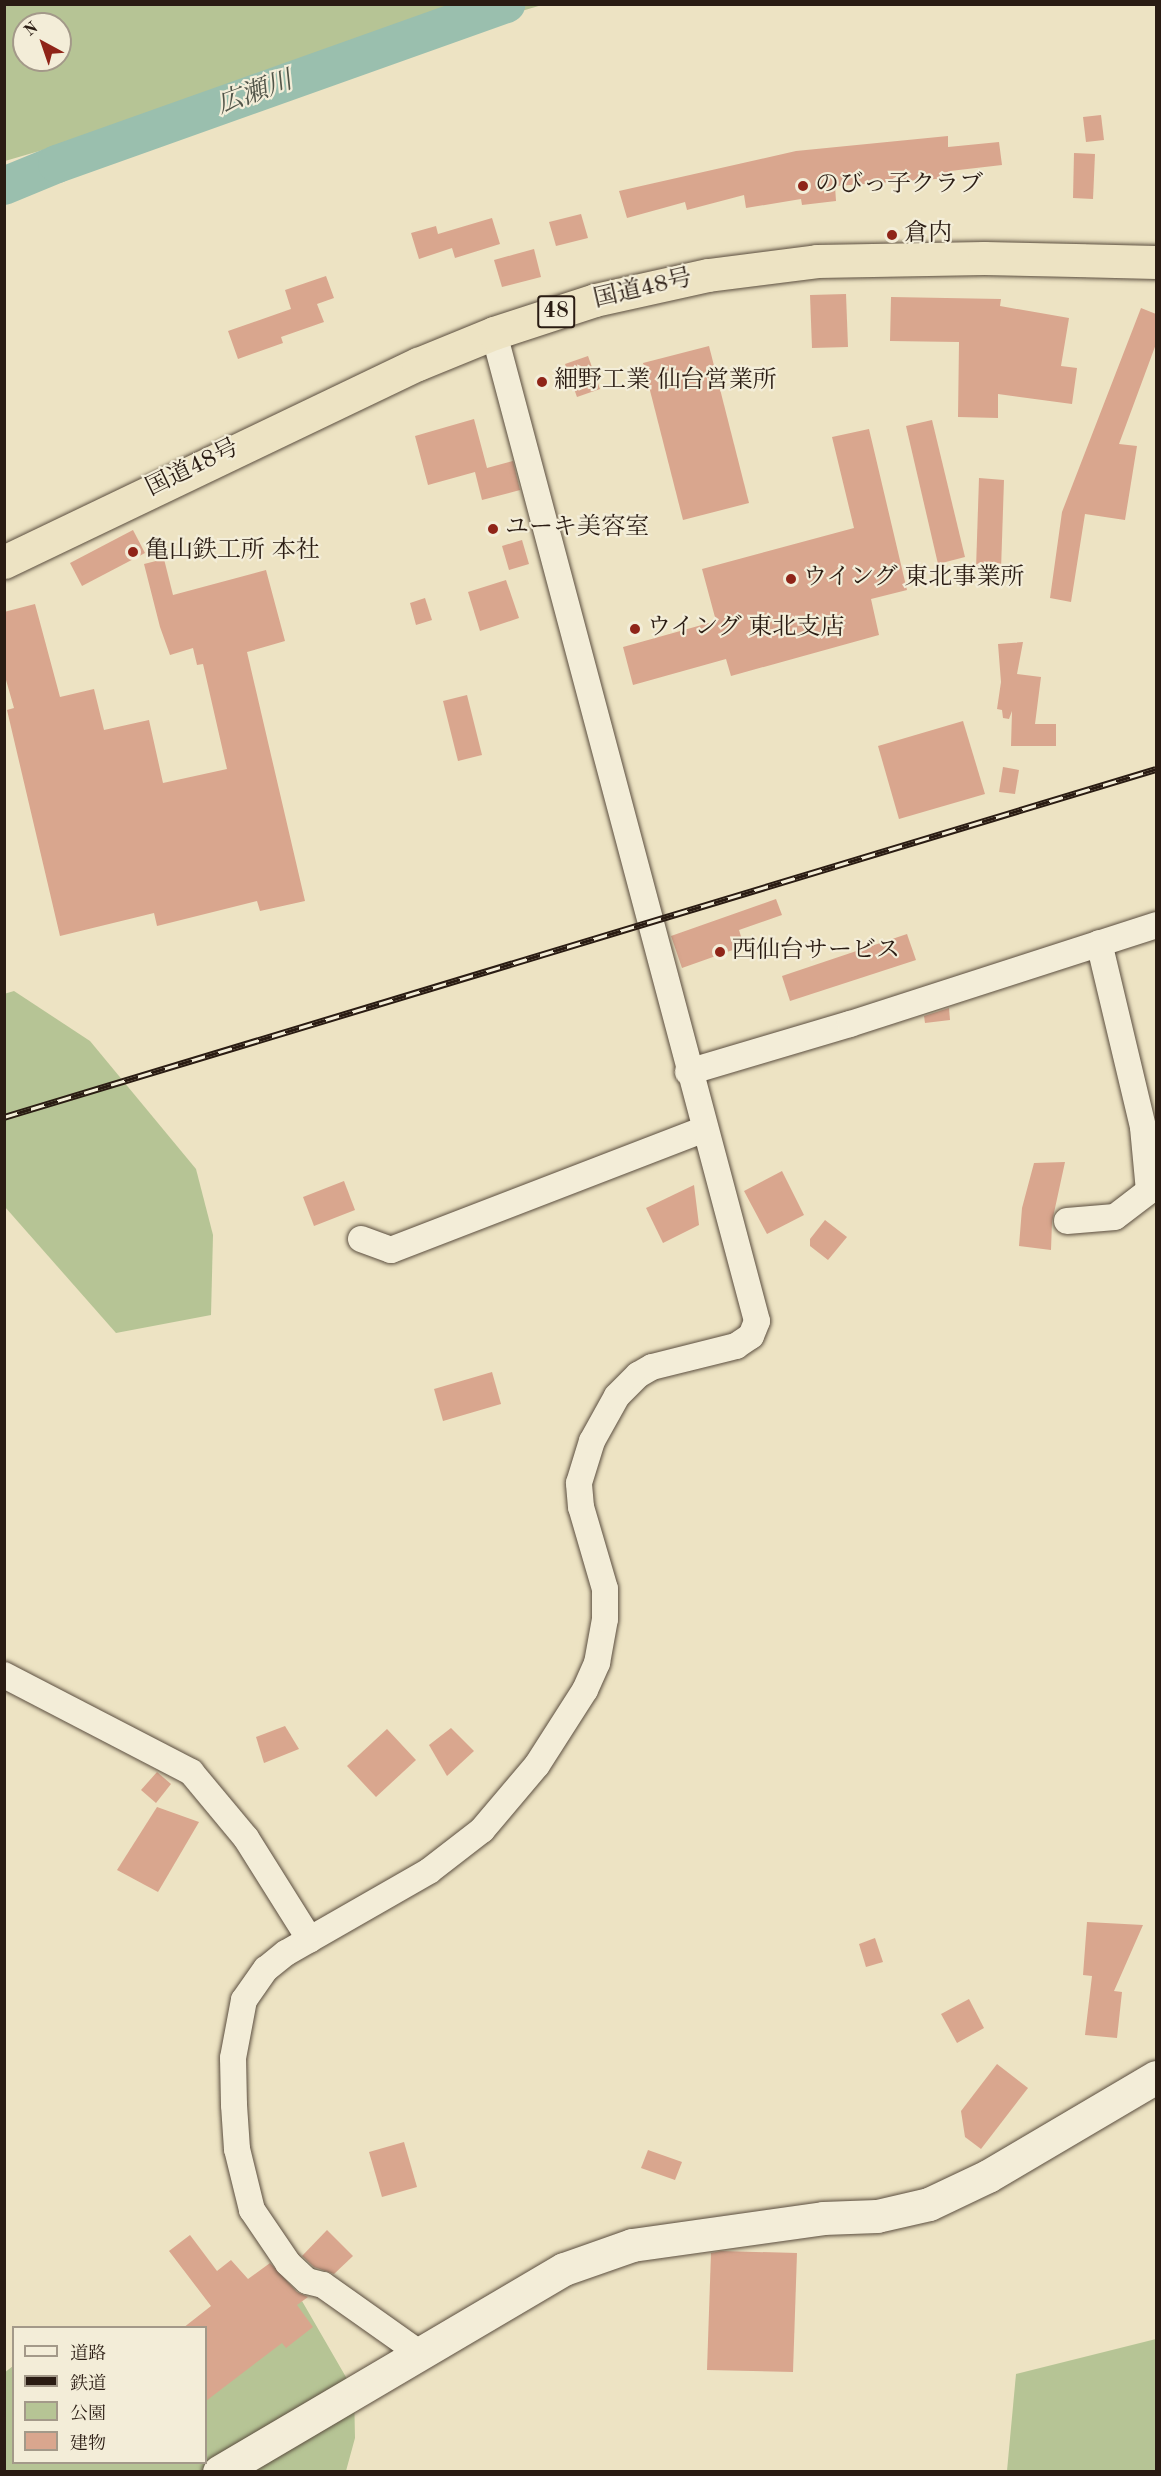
<!DOCTYPE html>
<html>
<head>
<meta charset="utf-8">
<style>
	body { margin:0 }
	#map { position:relative; width:1161px; height:2476px; overflow:hidden; background:#ede3c3; font-family:"Old Standard TT","Noto Serif JP",serif }
	div>[style] { position:absolute }
	[style*='--x'] { left:calc(var(--x)*1px); top:calc(var(--y)*1px); width:calc(var(--w)*1px); rotate:calc(var(--a)*1deg) }
	.green>* { inset:0; background:#b6c495 }
	.river>* { height:38px; margin:-19px; padding:0 19px; transform-origin:19px; border-radius:19px; background:#9abfae }
	.building>* { inset:0; background:#d9a68e }
	.roads { filter:drop-shadow(0 0 2px #5b4e3f) drop-shadow(0 0 2px #5b4e3f) }
	.street>* { height:26px; margin:-13px; padding:0 13px; transform-origin:13px; border-radius:13px; background:#f3edd8 }
	.secondary>* { height:33px; margin:-16.5px; padding:0 16.5px; transform-origin:16.5px; border-radius:16.5px; background:#f3edd8 }
	.highway>* { height:33px; margin:-16.5px; padding:0 16.5px; transform-origin:16.5px; border-radius:16.5px; background:#ede3c3 }
	.rail>* { height:7px; margin-top:-3.5px; transform-origin:0; background:repeating-linear-gradient(90deg,#f3edd8 0 14px,#2a1c13 0 28px); box-sizing:border-box; border-block:2px solid #2a1c13 }
	.dots>* { width:16px; height:16px; translate:-50% -50%; box-sizing:border-box; border:3px solid #f3edd8; border-radius:50% }
	span { translate:-50% -50%; white-space:nowrap; text-align:center; line-height:1.15; -webkit-text-stroke:4.5px #f3edd8; paint-order:stroke }
	.shield-label span { padding:2px 4px; background:#f3edd8; border:2px solid; border-radius:4px; -webkit-text-stroke-width:0 }
	.shield-label { font-size:22px; color:#2a1c13; font-weight:700 }
	.poi-label { font-size:24px; color:#2a1c13 }
	.left { translate:0 -50%; text-align:left }
	.street-label { font-size:24px; color:#2a1c13 }
	.water-label { font-size:26px; color:#515549; font-style:italic }
	.frame { position:absolute; inset:0; border:6px solid #2a1c13; pointer-events:none }
	.legend { position:absolute; left:12px; top:2326px; width:195px; height:138px; box-sizing:border-box; background:#f3edd8; border:2px solid #a39989; margin:0; padding:8px 10px; list-style:none; font-size:18px; color:#2a1c13 }
	.legend li { display:flex; align-items:center; gap:12px; height:30px }
	.legend b { width:30px; border:2px solid #a39989 }
	.north { position:absolute; left:12px; top:12px; width:60px; height:60px; box-sizing:border-box; background:#f3edd8; border:2px solid #a39989; border-radius:50%; rotate:320deg; font-size:16px; font-weight:700; line-height:24px; text-align:center; color:#2a1c13 }
	.north::after { content:''; display:block; margin:auto; width:21px; height:27px; background:#8f2418; clip-path:polygon(50% 0,100% 100%,50% 72%,0 100%) }
</style>
</head>
<body>
<div id="map">
	<div class="green">
		<div style="clip-path:polygon(evenodd,5px 4px,542px 4px,542px 5px,5px 161px,5px 4px,24px 24px,60px 24px,60px 60px,24px 60px,24px 24px)"></div>
		<div style="clip-path:polygon(14px 991px,90px 1041px,196px 1169px,213px 1235px,211px 1315px,116px 1333px,5px 1207px,4px 994px)"></div>
		<div style="clip-path:polygon(302px 2301px,354px 2391px,355px 2438px,346px 2471px,5px 2471px,4px 2373px,13px 2366px,14px 2462px,206px 2462px,206px 2353px)"></div>
		<div style="clip-path:polygon(1156px 2339px,1156px 2471px,1007px 2471px,1016px 2374px)"></div>
	</div>
	<div class="river">
		<div style="--x:4;--y:186;--w:57;--a:-22.5"></div>
		<div style="--x:57;--y:164;--w:477;--a:-19.6"></div>
	</div>
	<div class="building">
		<div style="clip-path:polygon(1101px 115px,1104px 140px,1086px 142px,1083px 117px)"></div>
		<div style="clip-path:polygon(948px 136px,948px 147px,999px 142px,1002px 165px,950px 171px,950px 178px,835px 186px,836px 201px,802px 205px,801px 199px,746px 208px,744px 195px,687px 210px,685px 202px,627px 218px,619px 191px,796px 151px)"></div>
		<div style="clip-path:polygon(1074px 153px,1095px 154px,1093px 199px,1073px 198px)"></div>
		<div style="clip-path:polygon(581px 214px,588px 238px,556px 246px,549px 222px)"></div>
		<div style="clip-path:polygon(492px 218px,500px 244px,455px 258px,452px 248px,419px 259px,411px 233px,436px 226px,438px 234px)"></div>
		<div style="clip-path:polygon(534px 249px,541px 277px,502px 287px,494px 260px)"></div>
		<div style="clip-path:polygon(326px 276px,334px 298px,317px 304px,324px 322px,281px 337px,283px 343px,238px 359px,228px 331px,291px 309px,285px 290px)"></div>
		<div style="clip-path:polygon(846px 294px,848px 347px,812px 348px,810px 295px)"></div>
		<div style="clip-path:polygon(891px 297px,1001px 299px,1000px 306px,1069px 318px,1061px 366px,1077px 368px,1072px 404px,998px 394px,998px 418px,958px 417px,959px 342px,890px 341px)"></div>
		<div style="clip-path:polygon(1141px 308px,1156px 314px,1156px 344px,1119px 444px,1137px 446px,1125px 520px,1085px 514px,1071px 602px,1050px 598px,1062px 512px)"></div>
		<div style="clip-path:polygon(709px 346px,749px 503px,683px 520px,643px 363px)"></div>
		<div style="clip-path:polygon(588px 356px,600px 389px,577px 397px,565px 364px)"></div>
		<div style="clip-path:polygon(474px 419px,487px 468px,513px 461px,520px 490px,482px 500px,475px 472px,428px 485px,415px 436px)"></div>
		<div style="clip-path:polygon(932px 420px,965px 557px,938px 564px,906px 426px)"></div>
		<div style="clip-path:polygon(869px 429px,907px 590px,871px 599px,879px 635px,731px 676px,726px 659px,633px 685px,623px 647px,716px 621px,702px 569px,854px 528px,832px 437px)"></div>
		<div style="clip-path:polygon(979px 478px,1004px 480px,1001px 570px,976px 569px)"></div>
		<div style="clip-path:polygon(133px 530px,145px 553px,82px 586px,70px 563px)"></div>
		<div style="clip-path:polygon(522px 540px,529px 564px,509px 570px,502px 546px)"></div>
		<div style="clip-path:polygon(164px 559px,173px 595px,266px 570px,285px 641px,247px 652px,305px 901px,260px 911px,257px 901px,157px 926px,154px 913px,60px 936px,7px 710px,14px 708px,4px 673px,4px 612px,35px 604px,60px 697px,94px 689px,104px 730px,149px 720px,163px 783px,227px 769px,203px 664px,197px 665px,193px 648px,170px 655px,160px 627px,144px 564px)"></div>
		<div style="clip-path:polygon(506px 580px,519px 618px,480px 631px,468px 592px)"></div>
		<div style="clip-path:polygon(425px 598px,432px 620px,416px 625px,410px 603px)"></div>
		<div style="clip-path:polygon(1023px 642px,1017px 674px,1041px 677px,1035px 724px,1056px 724px,1056px 746px,1011px 746px,1012px 711px,1009px 719px,1003px 718px,1002px 710px,997px 709px,1001px 682px,998px 644px)"></div>
		<div style="clip-path:polygon(467px 695px,482px 755px,458px 761px,443px 701px)"></div>
		<div style="clip-path:polygon(963px 721px,985px 794px,899px 819px,878px 746px)"></div>
		<div style="clip-path:polygon(1003px 767px,1019px 770px,1015px 794px,999px 792px)"></div>
		<div style="clip-path:polygon(776px 899px,782px 915px,739px 930px,744px 946px,682px 968px,671px 936px)"></div>
		<div style="clip-path:polygon(907px 934px,916px 960px,790px 1001px,782px 976px)"></div>
		<div style="clip-path:polygon(949px 1008px,950px 1020px,925px 1023px,924px 1016px)"></div>
		<div style="clip-path:polygon(1065px 1162px,1052px 1222px,1051px 1250px,1019px 1246px,1022px 1208px,1034px 1163px)"></div>
		<div style="clip-path:polygon(782px 1171px,804px 1215px,767px 1234px,744px 1191px)"></div>
		<div style="clip-path:polygon(344px 1181px,355px 1210px,314px 1226px,303px 1197px)"></div>
		<div style="clip-path:polygon(694px 1185px,699px 1225px,663px 1243px,646px 1208px)"></div>
		<div style="clip-path:polygon(825px 1220px,847px 1237px,828px 1260px,810px 1246px,810px 1239px)"></div>
		<div style="clip-path:polygon(492px 1372px,501px 1404px,443px 1421px,434px 1389px)"></div>
		<div style="clip-path:polygon(285px 1726px,299px 1749px,264px 1763px,256px 1737px)"></div>
		<div style="clip-path:polygon(451px 1728px,474px 1751px,447px 1776px,429px 1745px)"></div>
		<div style="clip-path:polygon(387px 1729px,416px 1760px,376px 1797px,347px 1766px)"></div>
		<div style="clip-path:polygon(157px 1772px,171px 1784px,156px 1803px,141px 1790px)"></div>
		<div style="clip-path:polygon(157px 1807px,199px 1822px,158px 1892px,117px 1870px)"></div>
		<div style="clip-path:polygon(1087px 1922px,1143px 1925px,1114px 1991px,1122px 1992px,1117px 2038px,1085px 2035px,1092px 1976px,1083px 1975px)"></div>
		<div style="clip-path:polygon(875px 1938px,883px 1962px,866px 1967px,859px 1944px)"></div>
		<div style="clip-path:polygon(969px 1999px,984px 2028px,957px 2043px,941px 2014px)"></div>
		<div style="clip-path:polygon(997px 2064px,1028px 2088px,981px 2149px,965px 2137px,961px 2111px)"></div>
		<div style="clip-path:polygon(404px 2142px,417px 2187px,382px 2197px,369px 2152px)"></div>
		<div style="clip-path:polygon(648px 2150px,682px 2162px,675px 2180px,641px 2168px)"></div>
		<div style="clip-path:polygon(327px 2230px,353px 2256px,334px 2274px,314px 2267px,302px 2256px)"></div>
		<div style="clip-path:polygon(190px 2235px,217px 2271px,231px 2260px,248px 2279px,270px 2263px,297px 2292px,308px 2297px,297px 2305px,313px 2327px,286px 2348px,282px 2343px,206px 2401px,206px 2328px,183px 2328px,211px 2306px,169px 2251px)"></div>
		<div style="clip-path:polygon(721px 2251px,797px 2253px,793px 2372px,707px 2370px,711px 2253px)"></div>
	</div>
	<div class="roads">
		<div class="street">
			<div style="--x:688;--y:1072;--w:169;--a:-16.5"></div>
			<div style="--x:850;--y:1024;--w:322;--a:-17.9"></div>
			<div style="--x:1067;--y:1221;--w:48;--a:-4.8"></div>
			<div style="--x:1115;--y:1217;--w:43;--a:-37.4"></div>
			<div style="--x:1149;--y:1191;--w:64;--a:-95.4"></div>
			<div style="--x:1143;--y:1127;--w:189;--a:-103.4"></div>
			<div style="--x:361;--y:1239;--w:32;--a:20"></div>
			<div style="--x:391;--y:1250;--w:336;--a:-21.1"></div>
			<div style="--x:4;--y:1675;--w:211;--a:27.4"></div>
			<div style="--x:191;--y:1772;--w:86;--a:50.2"></div>
			<div style="--x:246;--y:1838;--w:120;--a:57.9"></div>
			<div style="--x:422;--y:2355;--w:121;--a:-144.7"></div>
			<div style="--x:323;--y:2285;--w:16;--a:-166"></div>
			<div style="--x:307;--y:2281;--w:26;--a:-137"></div>
			<div style="--x:288;--y:2263;--w:64;--a:-124.2"></div>
			<div style="--x:252;--y:2210;--w:63;--a:-103.8"></div>
			<div style="--x:237;--y:2149;--w:44;--a:-93.9"></div>
			<div style="--x:234;--y:2105;--w:47;--a:-91.2"></div>
			<div style="--x:233;--y:2058;--w:59;--a:-79.3"></div>
			<div style="--x:244;--y:2000;--w:38;--a:-55"></div>
			<div style="--x:266;--y:1969;--w:26;--a:-39"></div>
			<div style="--x:286;--y:1953;--w:165;--a:-29.8"></div>
			<div style="--x:429;--y:1871;--w:67;--a:-37.7"></div>
			<div style="--x:482;--y:1830;--w:85;--a:-49.8"></div>
			<div style="--x:537;--y:1765;--w:89;--a:-57.4"></div>
			<div style="--x:585;--y:1690;--w:30;--a:-66"></div>
			<div style="--x:597;--y:1663;--w:45;--a:-79.7"></div>
			<div style="--x:605;--y:1619;--w:30;--a:-90"></div>
			<div style="--x:605;--y:1589;--w:85;--a:-106.3"></div>
			<div style="--x:581;--y:1507;--w:24;--a:-95"></div>
			<div style="--x:579;--y:1483;--w:44;--a:-72.8"></div>
			<div style="--x:592;--y:1441;--w:51;--a:-60.9"></div>
			<div style="--x:617;--y:1396;--w:30;--a:-45"></div>
			<div style="--x:638;--y:1375;--w:16;--a:-30"></div>
			<div style="--x:652;--y:1367;--w:87;--a:-14"></div>
			<div style="--x:736;--y:1346;--w:18;--a:-34"></div>
			<div style="--x:751;--y:1336;--w:16;--a:-68"></div>
			<div style="--x:757;--y:1321;--w:1022;--a:-104.91"></div>
		</div>
		<div class="secondary">
			<div style="--x:219;--y:2472;--w:400;--a:-30.5"></div>
			<div style="--x:564;--y:2269;--w:72;--a:-19.4"></div>
			<div style="--x:632;--y:2245;--w:193;--a:-8"></div>
			<div style="--x:823;--y:2218;--w:54;--a:-2.1"></div>
			<div style="--x:877;--y:2216;--w:53;--a:-13"></div>
			<div style="--x:929;--y:2204;--w:65;--a:-25.4"></div>
			<div style="--x:988;--y:2176;--w:195;--a:-30.5"></div>
		</div>
		<div class="highway">
			<div style="--x:4;--y:562;--w:459;--a:-25.6"></div>
			<div style="--x:418;--y:364;--w:82;--a:-22.2"></div>
			<div style="--x:494;--y:333;--w:106;--a:-18.1"></div>
			<div style="--x:595;--y:300;--w:116;--a:-12.5"></div>
			<div style="--x:708;--y:275;--w:110;--a:-7.3"></div>
			<div style="--x:817;--y:261;--w:167;--a:-1"></div>
			<div style="--x:984;--y:258;--w:172;--a:1.3"></div>
		</div>
	</div>
	<div class="rail">
		<div style="--x:4;--y:1117;--w:1203;--a:-16.81"></div>
	</div>
	<div class="dots">
		<div style="left:803px;top:186px;background:#8f2418"></div>
		<div style="left:892px;top:235px;background:#8f2418"></div>
		<div style="left:542px;top:382px;background:#8f2418"></div>
		<div style="left:493px;top:529px;background:#8f2418"></div>
		<div style="left:133px;top:552px;background:#8f2418"></div>
		<div style="left:791px;top:579px;background:#8f2418"></div>
		<div style="left:635px;top:629px;background:#8f2418"></div>
		<div style="left:720px;top:952px;background:#8f2418"></div>
	</div>
	<div class="shield-label">
		<span style="left:556px;top:312px">48</span>
	</div>
	<div class="poi-label">
		<span class="left" style="left:815px;top:186px">のびっ子クラブ</span>
		<span class="left" style="left:904px;top:235px">倉内</span>
		<span class="left" style="left:554px;top:382px">細野工業 仙台営業所</span>
		<span class="left" style="left:505px;top:529px">ユーキ美容室</span>
		<span class="left" style="left:145px;top:552px">亀山鉄工所 本社</span>
		<span class="left" style="left:803px;top:579px">ウイング 東北事業所</span>
		<span class="left" style="left:647px;top:629px">ウイング 東北支店</span>
		<span class="left" style="left:732px;top:952px">西仙台サービス</span>
	</div>
	<div class="street-label">
		<span style="left:643px;top:290px;rotate:-13deg">国道48号</span>
		<span style="left:193px;top:469px;rotate:-26deg">国道48号</span>
	</div>
	<div class="water-label">
		<span style="left:255px;top:94px;rotate:-20deg">広瀬川</span>
	</div>
	<div class="frame"></div>
	<ul class="legend">
	<li><b style="height:8px;background:#f3edd8"></b>道路</li>
	<li><b style="height:8px;background:#2a1c13"></b>鉄道</li>
	<li><b style="height:16px;background:#b6c495"></b>公園</li>
	<li><b style="height:16px;background:#d9a68e"></b>建物</li>
	</ul>
	<div class="north">N</div>
</div>
</body>
</html>
